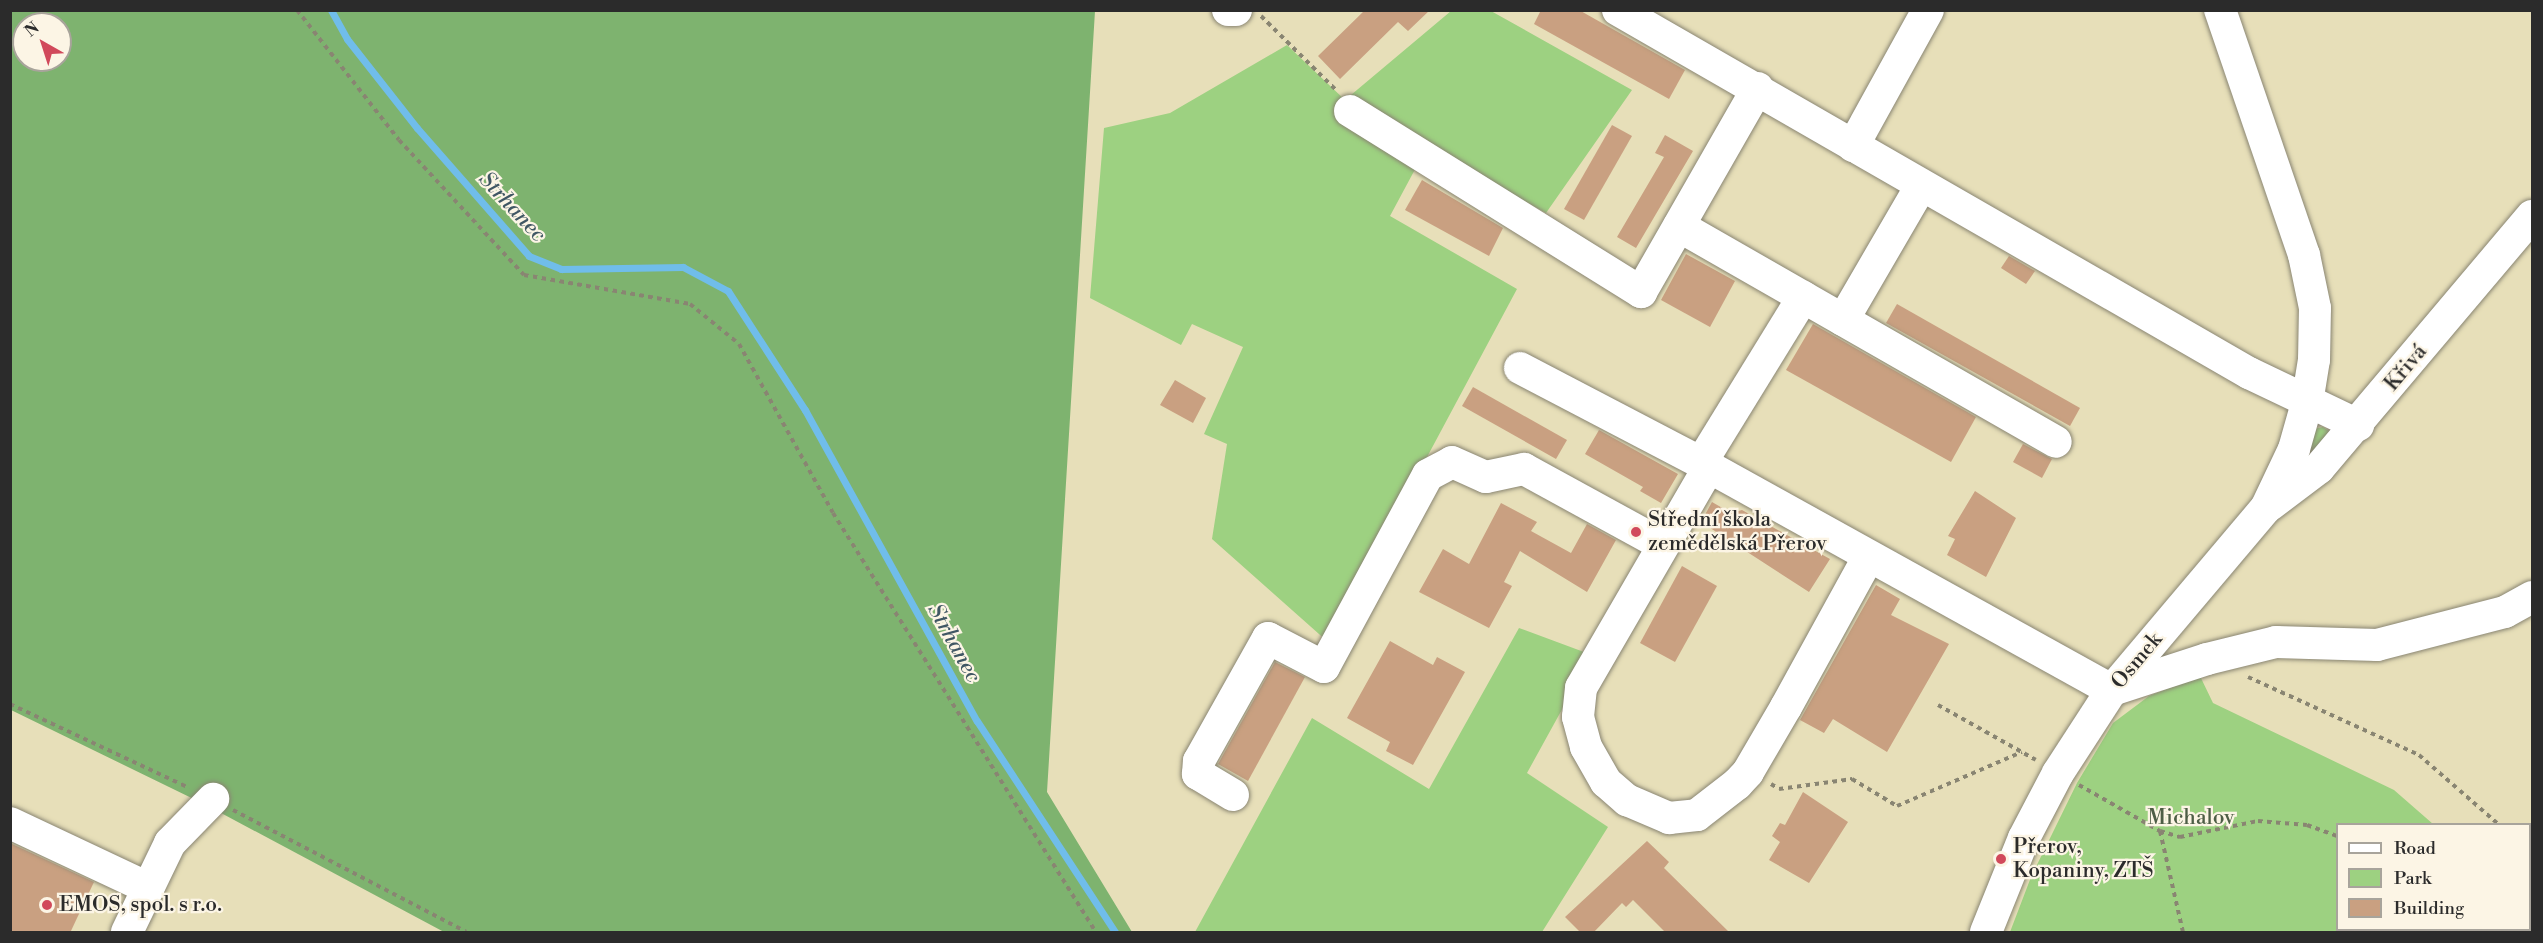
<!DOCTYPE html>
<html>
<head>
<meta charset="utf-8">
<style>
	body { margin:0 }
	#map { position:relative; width:2543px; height:943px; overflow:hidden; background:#e7dfb9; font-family:"Libre Bodoni",serif }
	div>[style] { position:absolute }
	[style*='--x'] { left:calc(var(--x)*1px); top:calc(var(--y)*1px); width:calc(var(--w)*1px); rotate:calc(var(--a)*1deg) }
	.green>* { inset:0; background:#9dd181 }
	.forest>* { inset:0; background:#7eb36f }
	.stream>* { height:7px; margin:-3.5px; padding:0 3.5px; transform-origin:3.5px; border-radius:3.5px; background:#70bdea }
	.building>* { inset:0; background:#c9a081 }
	.path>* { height:4px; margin-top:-2px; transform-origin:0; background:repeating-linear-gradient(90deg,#898572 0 4.5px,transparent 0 9px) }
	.roads { filter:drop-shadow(0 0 2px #898572) drop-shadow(0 0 2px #898572) }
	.minor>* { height:32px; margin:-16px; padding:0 16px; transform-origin:16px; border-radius:16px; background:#fff }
	.dots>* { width:16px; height:16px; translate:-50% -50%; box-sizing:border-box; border:3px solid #fcf5e5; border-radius:50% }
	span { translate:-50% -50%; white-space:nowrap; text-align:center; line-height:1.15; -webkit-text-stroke:4.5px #fcf5e5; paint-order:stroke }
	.street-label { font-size:21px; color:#2b2b2b }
	.poi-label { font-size:21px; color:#2b2b2b }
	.left { translate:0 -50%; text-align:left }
	.park-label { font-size:21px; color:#4d5d45 }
	.water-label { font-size:22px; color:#405764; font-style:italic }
	.frame { position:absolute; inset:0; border:12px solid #2b2b2b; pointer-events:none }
	.legend { position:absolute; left:2336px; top:823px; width:195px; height:108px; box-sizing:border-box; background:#fcf5e5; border:2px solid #a8a49b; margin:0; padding:8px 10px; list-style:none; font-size:18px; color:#2b2b2b }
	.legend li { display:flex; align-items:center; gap:12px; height:30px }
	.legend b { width:30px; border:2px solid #a8a49b }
	.north { position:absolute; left:12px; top:12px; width:60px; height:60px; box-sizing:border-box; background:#fcf5e5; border:2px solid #a8a49b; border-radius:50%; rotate:321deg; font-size:16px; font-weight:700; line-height:24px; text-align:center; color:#2b2b2b }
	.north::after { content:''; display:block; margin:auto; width:21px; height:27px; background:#d1495b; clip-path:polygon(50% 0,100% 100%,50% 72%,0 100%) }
</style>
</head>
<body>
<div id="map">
	<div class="green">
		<div style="clip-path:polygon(1451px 11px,1491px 11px,1632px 90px,1546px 213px,1427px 147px,1390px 216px,1517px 289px,1328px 642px,1212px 539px,1227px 444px,1204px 434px,1243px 347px,1192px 324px,1181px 345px,1090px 298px,1104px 128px,1170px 113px,1287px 45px,1345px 100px)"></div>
		<div style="clip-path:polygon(2323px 427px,2333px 434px,2309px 459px,2304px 456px,2313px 429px)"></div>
		<div style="clip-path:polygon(1519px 628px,1592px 655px,1527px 773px,1608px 827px,1542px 932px,1195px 932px,1312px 718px,1429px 789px)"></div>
		<div style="clip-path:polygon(2200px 676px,2213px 703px,2394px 790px,2433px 824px,2338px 824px,2338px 930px,2530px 930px,2530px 912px,2532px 932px,2010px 932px,2031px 877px,2077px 783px,2113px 723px,2149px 696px)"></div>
	</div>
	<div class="forest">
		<div style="clip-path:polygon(evenodd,10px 11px,1095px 11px,1047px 792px,1132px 932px,444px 932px,208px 806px,11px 710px,10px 11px,24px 24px,60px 24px,60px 60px,24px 60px,24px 24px)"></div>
	</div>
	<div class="stream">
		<div style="--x:331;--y:10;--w:33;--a:61"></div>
		<div style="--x:347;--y:39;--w:113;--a:51.8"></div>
		<div style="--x:417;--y:128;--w:170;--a:48.8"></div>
		<div style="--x:529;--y:256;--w:35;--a:22"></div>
		<div style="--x:561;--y:269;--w:122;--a:-0.9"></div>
		<div style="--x:683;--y:267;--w:51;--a:28.1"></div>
		<div style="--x:728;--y:291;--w:142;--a:57.1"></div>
		<div style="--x:805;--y:410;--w:355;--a:61.1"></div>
		<div style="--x:977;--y:721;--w:252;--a:56.8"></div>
	</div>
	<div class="building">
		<div style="clip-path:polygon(1365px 10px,1430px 10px,1408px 31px,1398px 22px,1340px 79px,1318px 56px)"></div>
		<div style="clip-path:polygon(1541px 10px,1579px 10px,1685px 70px,1669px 99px,1534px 24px)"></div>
		<div style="clip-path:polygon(1612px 125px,1632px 136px,1584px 220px,1564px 209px)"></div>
		<div style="clip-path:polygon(1665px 135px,1693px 151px,1636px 248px,1617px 237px,1664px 157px,1655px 153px)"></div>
		<div style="clip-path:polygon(1422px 180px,1503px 228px,1489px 256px,1405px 210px)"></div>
		<div style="clip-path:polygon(1686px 254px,1735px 281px,1710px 327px,1661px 300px)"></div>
		<div style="clip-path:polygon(2009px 256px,2035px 271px,2026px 284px,2001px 268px)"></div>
		<div style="clip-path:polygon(1897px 304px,2080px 408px,2070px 426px,1886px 323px)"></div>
		<div style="clip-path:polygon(1813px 324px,1976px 417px,1951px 462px,1786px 370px)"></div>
		<div style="clip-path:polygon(1175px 380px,1206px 398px,1193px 423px,1160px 405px)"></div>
		<div style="clip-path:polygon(1473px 387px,1567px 440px,1556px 459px,1462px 406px)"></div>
		<div style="clip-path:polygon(1599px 430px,1678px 474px,1661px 503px,1640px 491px,1643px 487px,1585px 454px)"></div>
		<div style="clip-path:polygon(2023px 444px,2052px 459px,2042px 478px,2013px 462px)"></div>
		<div style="clip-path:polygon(1975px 491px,2016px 518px,1986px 577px,1947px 555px,1955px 539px,1948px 536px)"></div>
		<div style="clip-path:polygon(1712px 502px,1731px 513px,1742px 510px,1830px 559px,1809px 592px,1701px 522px)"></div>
		<div style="clip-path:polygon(1501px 503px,1537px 522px,1531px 531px,1571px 553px,1587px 524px,1616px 540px,1587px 592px,1520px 551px,1504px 582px,1512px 586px,1489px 628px,1419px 592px,1443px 549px,1469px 564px)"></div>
		<div style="clip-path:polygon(1682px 566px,1717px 586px,1675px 662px,1640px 643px)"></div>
		<div style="clip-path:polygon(1876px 585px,1900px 599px,1891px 615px,1949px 644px,1887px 752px,1833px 719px,1824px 733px,1800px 720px)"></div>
		<div style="clip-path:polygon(1390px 641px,1433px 665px,1437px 657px,1465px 672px,1413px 765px,1386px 751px,1390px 742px,1347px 718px)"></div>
		<div style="clip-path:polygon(1275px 662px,1305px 677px,1248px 781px,1218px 764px)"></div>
		<div style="clip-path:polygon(1803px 792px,1848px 822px,1809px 883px,1769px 860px,1780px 842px,1772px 836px,1780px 823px,1785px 825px)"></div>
		<div style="clip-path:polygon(1647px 841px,1669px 862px,1664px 868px,1730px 933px,1666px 933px,1633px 900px,1626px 907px,1622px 903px,1593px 933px,1581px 933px,1565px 917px)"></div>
		<div style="clip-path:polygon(10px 843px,94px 882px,70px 933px,10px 933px)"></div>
	</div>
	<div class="path">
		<div style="--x:297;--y:10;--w:165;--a:51.9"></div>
		<div style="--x:399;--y:140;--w:184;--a:47.2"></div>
		<div style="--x:524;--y:275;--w:169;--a:9.9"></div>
		<div style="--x:690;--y:304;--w:63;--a:39.2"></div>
		<div style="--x:739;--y:344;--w:193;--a:60.9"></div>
		<div style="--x:833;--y:513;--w:495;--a:57.9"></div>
		<div style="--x:1261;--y:16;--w:107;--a:44.6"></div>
		<div style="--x:2248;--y:677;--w:188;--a:24.5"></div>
		<div style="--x:2419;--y:755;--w:105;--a:41.1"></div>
		<div style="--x:10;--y:704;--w:198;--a:25.1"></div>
		<div style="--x:1938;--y:705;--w:112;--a:29.3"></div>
		<div style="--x:1771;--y:784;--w:9;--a:32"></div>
		<div style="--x:1779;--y:789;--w:74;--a:-7.8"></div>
		<div style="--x:1852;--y:779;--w:52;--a:31"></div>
		<div style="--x:1897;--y:806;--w:136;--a:-23.4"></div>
		<div style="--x:2079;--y:785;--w:93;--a:29.6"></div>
		<div style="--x:2160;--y:831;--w:21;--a:17"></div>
		<div style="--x:2180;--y:837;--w:80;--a:-11.6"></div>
		<div style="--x:2258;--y:821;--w:49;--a:4.7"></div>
		<div style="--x:2307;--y:825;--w:33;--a:20"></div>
		<div style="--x:233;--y:810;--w:263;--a:27.6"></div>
		<div style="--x:2160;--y:831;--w:104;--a:77.2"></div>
		<div style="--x:2530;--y:852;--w:3;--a:45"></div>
		<div style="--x:2452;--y:930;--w:3;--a:45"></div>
	</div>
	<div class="roads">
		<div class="minor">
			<div style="--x:1228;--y:10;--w:8;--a:0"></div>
			<div style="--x:1618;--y:10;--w:728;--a:29.91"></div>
			<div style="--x:2249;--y:373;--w:121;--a:25.5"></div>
			<div style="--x:1350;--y:111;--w:343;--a:31.9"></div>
			<div style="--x:1641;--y:292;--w:235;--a:-60.2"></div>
			<div style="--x:1853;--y:146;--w:155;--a:-61.1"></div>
			<div style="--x:1679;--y:226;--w:434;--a:29.8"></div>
			<div style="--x:1843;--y:320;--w:155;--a:-59.8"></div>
			<div style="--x:1520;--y:368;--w:213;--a:27.6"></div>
			<div style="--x:1709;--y:467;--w:461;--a:29"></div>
			<div style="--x:2112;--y:690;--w:100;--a:-18.1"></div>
			<div style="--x:2207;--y:659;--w:71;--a:-13.8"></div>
			<div style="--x:2276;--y:642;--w:101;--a:1.7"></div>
			<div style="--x:2377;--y:645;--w:132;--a:-14.5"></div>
			<div style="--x:2505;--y:612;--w:31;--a:-29"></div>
			<div style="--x:1701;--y:463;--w:195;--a:-58.4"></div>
			<div style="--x:1709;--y:467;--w:255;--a:120.1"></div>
			<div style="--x:1581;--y:688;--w:29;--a:96"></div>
			<div style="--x:1578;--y:717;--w:31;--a:75"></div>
			<div style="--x:1586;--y:747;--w:40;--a:60.3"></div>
			<div style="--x:1606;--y:782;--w:28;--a:41"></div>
			<div style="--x:1627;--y:800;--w:46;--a:23.2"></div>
			<div style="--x:1669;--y:818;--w:28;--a:-6"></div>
			<div style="--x:1697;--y:815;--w:51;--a:-37.8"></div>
			<div style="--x:1737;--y:784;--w:16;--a:-47"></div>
			<div style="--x:1748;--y:772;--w:75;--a:-59.7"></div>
			<div style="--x:1786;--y:707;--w:170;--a:-61.2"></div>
			<div style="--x:2270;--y:505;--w:61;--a:-37.1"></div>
			<div style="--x:2319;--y:468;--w:330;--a:-49.8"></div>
			<div style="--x:1233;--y:795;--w:41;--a:-149"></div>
			<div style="--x:1198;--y:774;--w:13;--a:-86"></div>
			<div style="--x:1199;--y:761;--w:141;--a:-60.7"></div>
			<div style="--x:1268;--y:638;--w:63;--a:27.4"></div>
			<div style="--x:1324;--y:667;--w:218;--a:-61.6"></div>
			<div style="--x:1428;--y:475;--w:27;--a:-28"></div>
			<div style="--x:1452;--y:462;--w:37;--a:24"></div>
			<div style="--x:1486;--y:477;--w:39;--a:-12"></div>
			<div style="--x:1524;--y:469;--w:158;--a:28.7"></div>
			<div style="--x:10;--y:823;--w:153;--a:25.2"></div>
			<div style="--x:127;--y:932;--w:99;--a:-64.2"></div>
			<div style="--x:170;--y:843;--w:62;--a:-45.7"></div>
			<div style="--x:1986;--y:932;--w:101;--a:-68"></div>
			<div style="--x:2024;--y:838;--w:73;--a:-62.4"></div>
			<div style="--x:2058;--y:773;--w:99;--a:-57"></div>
			<div style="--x:2112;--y:690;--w:238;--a:-49.8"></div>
			<div style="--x:2266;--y:508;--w:65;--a:-64.6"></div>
			<div style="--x:2294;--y:449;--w:48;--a:-74.2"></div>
			<div style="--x:2307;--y:403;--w:44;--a:-80.8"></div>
			<div style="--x:2314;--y:360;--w:52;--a:-88.9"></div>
			<div style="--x:2315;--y:308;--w:54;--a:-101.7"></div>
			<div style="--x:2304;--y:255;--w:259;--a:-108.9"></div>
		</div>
	</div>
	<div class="dots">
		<div style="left:1636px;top:532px;background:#d1495b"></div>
		<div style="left:2001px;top:859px;background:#d1495b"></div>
		<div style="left:47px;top:905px;background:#d1495b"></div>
	</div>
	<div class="street-label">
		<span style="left:2406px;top:368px;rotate:-50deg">Křivá</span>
		<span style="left:2137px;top:661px;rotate:-50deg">Osmek</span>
	</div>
	<div class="poi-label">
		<span class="left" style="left:1648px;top:532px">Střední škola<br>zemědělská Přerov</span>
		<span class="left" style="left:2013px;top:859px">Přerov,<br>Kopaniny, ZTŠ</span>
		<span class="left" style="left:59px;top:905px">EMOS, spol. s r.o.</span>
	</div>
	<div class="park-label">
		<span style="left:2191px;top:818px">Michalov</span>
	</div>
	<div class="water-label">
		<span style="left:512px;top:207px;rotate:47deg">Strhanec</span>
		<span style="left:954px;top:643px;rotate:61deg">Strhanec</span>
	</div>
	<div class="frame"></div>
	<ul class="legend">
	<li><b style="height:8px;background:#fff"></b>Road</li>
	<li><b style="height:16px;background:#9dd181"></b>Park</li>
	<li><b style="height:16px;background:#c9a081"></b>Building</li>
	</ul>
	<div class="north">N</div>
</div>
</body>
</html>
